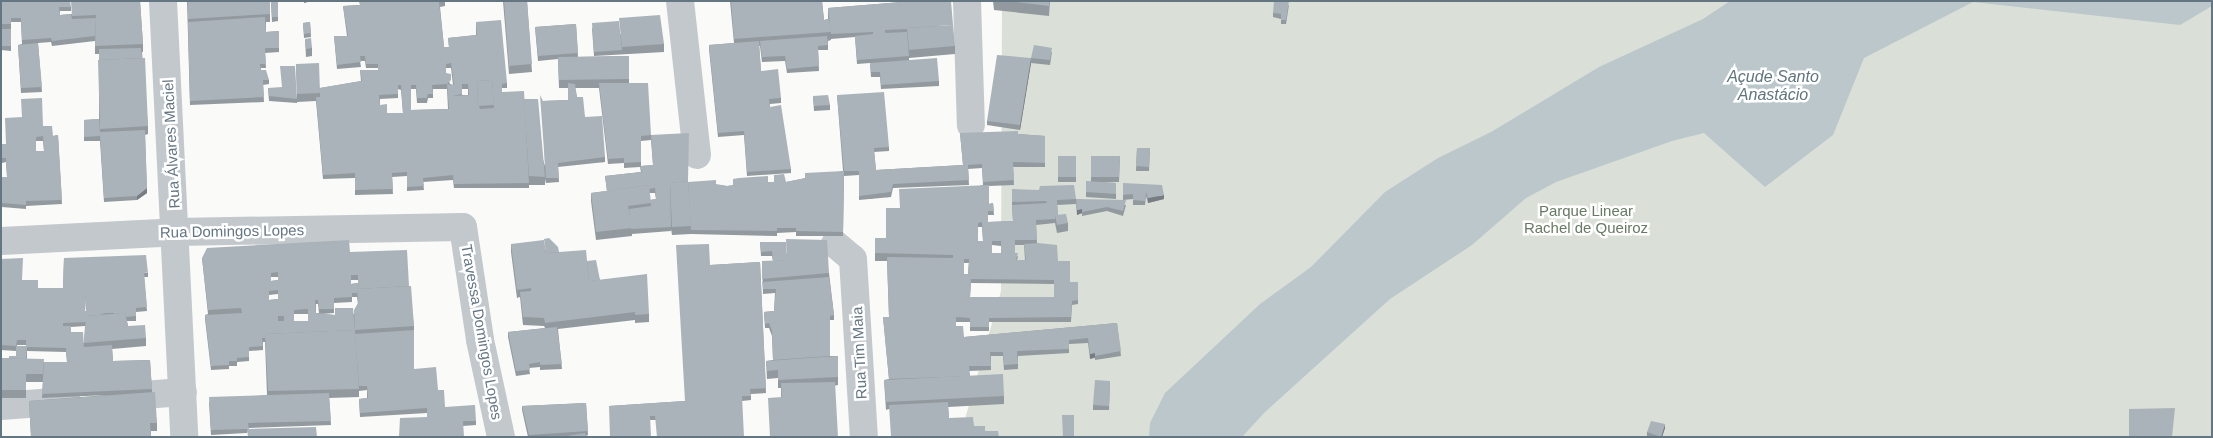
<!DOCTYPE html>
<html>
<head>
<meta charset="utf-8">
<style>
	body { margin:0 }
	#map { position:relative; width:2213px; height:438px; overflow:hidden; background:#fafaf8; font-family:Helvetica,sans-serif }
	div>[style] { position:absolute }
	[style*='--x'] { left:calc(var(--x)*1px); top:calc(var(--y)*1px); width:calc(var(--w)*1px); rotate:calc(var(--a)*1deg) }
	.green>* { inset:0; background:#dadfd7 }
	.water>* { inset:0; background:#bbc7cb }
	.minor>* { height:28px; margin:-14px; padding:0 14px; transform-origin:14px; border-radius:14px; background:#c3c8cc }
	.wall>* { inset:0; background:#929a9f }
	.shaded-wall>* { inset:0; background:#777d82 }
	.building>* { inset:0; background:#aab3b9 }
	span { translate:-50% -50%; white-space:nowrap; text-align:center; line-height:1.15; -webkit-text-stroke:5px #fff; paint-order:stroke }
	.street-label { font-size:15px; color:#657683 }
	.park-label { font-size:15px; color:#687a64 }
	.water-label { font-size:16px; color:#60757c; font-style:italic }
	.frame { position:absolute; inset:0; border:2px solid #657683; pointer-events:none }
</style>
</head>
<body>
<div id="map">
	<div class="green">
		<div style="clip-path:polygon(1002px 1px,2212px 1px,2212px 437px,960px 437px,1001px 291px)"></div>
	</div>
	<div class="water">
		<div style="clip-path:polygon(1730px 1px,2212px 1px,2212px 6px,2180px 25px,1973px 2px,1864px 58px,1833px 135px,1765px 187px,1704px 133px,1672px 141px,1556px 182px,1526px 198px,1472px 245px,1390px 299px,1264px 413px,1242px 437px,1149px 437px,1150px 423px,1165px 393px,1260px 304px,1311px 267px,1385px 192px,1438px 158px,1491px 132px,1599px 67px,1703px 19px)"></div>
	</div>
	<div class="minor">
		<div style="--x:163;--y:1;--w:437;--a:87.2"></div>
		<div style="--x:680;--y:1;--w:155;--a:83.7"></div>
		<div style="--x:967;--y:1;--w:124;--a:88.2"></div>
		<div style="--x:1;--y:241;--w:175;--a:-2.9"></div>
		<div style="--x:176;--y:232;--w:287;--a:-1"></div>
		<div style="--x:463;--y:227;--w:114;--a:81.4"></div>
		<div style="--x:480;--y:340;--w:99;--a:77.8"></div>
		<div style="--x:835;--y:244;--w:23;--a:40"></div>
		<div style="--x:853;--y:259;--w:178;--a:86.5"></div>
		<div style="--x:117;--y:397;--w:66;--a:-4.3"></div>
		<div style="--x:1;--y:406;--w:66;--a:-4.3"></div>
	</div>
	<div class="wall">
		<div style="clip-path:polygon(1px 1px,71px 7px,71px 11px,60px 11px,60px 15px,71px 14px,140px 1px,143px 44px,143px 52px,142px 52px,148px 126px,148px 134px,145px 135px,147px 193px,137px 200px,104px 202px,100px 141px,84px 141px,84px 120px,99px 119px,99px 54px,95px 54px,95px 41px,52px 46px,51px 42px,38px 43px,42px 92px,21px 93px,18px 45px,22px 44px,21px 22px,11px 22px,11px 29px,1px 29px)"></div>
		<div style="clip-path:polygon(187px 1px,270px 1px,270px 22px,266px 22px,266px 32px,279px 31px,279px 52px,265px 53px,266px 68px,261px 68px,261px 70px,269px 80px,269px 84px,263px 85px,264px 102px,190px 105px)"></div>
		<div style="clip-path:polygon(evenodd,359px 1px,445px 1px,445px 6px,440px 7px,444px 47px,449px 47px,448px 38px,476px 35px,476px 22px,507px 83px,507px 88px,502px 88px,502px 92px,524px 99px,545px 166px,543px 101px,568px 100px,568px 88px,559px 88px,558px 59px,538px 61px,535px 27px,576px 24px,578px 57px,629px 56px,629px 83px,651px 135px,688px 182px,727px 186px,768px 182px,786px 182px,843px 171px,837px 95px,889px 147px,889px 151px,874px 152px,876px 170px,963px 165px,960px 133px,1018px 134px,1045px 136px,1045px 167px,1013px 167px,1014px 185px,989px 186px,989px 204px,993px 203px,994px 215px,988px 215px,988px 222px,1013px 221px,1012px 207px,1012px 189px,1076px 199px,1126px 205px,1123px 216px,1107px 211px,1082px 216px,1082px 213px,1077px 215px,1076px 204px,1057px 205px,1058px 215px,1068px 223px,1068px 231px,1057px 233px,1055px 223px,1036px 225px,1037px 243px,1058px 261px,1070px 282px,1078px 282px,1078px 304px,1072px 305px,1071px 322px,989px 322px,989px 331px,970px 331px,970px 322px,956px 322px,956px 326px,964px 337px,1117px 323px,1121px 356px,1095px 360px,1095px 358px,1090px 359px,1088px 343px,1069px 344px,1069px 353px,1018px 356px,1018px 369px,1004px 370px,1003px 356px,991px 356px,991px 370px,969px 371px,970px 376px,1004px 396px,1004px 404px,948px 407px,949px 418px,974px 426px,999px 437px,889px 409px,886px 410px,884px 380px,889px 379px,883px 317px,889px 317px,887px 261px,875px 261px,875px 238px,886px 238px,900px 208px,983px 185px,982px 168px,968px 169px,969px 185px,893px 188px,891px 197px,859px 200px,859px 175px,844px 176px,843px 236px,796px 236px,796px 232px,777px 233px,777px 236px,691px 234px,672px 235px,671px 229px,671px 231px,632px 234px,632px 236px,596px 240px,591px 201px,591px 193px,607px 191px,605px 176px,641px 172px,640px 167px,624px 168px,624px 163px,608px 164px,599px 88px,575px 88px,577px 97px,585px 117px,605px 157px,605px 162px,558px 167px,559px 182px,546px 183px,545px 179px,545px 185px,529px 185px,529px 188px,454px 188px,453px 180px,423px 182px,424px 190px,407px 191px,407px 176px,392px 177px,393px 194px,355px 195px,355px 178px,323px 179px,316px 101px,297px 102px,297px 103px,269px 101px,268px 88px,297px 97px,296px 64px,320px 88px,361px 81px,360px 70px,378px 70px,378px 68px,366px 68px,365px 61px,360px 61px,361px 67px,337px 69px,334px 36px,347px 36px,343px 6px,360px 5px,359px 1px,446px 68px,451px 68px,453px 85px,450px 84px,446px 73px,446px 68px,359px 1px,398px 89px,401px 90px,403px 113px,387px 113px,380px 105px,380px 99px,398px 98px,398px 89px,359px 1px,411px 89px,416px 89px,417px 103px,427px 103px,428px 98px,433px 98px,433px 89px,447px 89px,448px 109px,411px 110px,411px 89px,359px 1px,462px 89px,468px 89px,468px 95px,462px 95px,462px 89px,359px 1px,651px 140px,653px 165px,641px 166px,641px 141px,651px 140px,359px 1px,649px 193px,655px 193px,656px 199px,650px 200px,649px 193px,359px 1px,978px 227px,982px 227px,983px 241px,978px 241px,978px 227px,359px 1px,992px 245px,1001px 246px,1001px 253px,992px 253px,992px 245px,359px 1px,1015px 245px,1024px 245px,1025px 260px,1017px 260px,1018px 257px,1015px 253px,1015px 245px,359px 1px,964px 263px,969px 263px,968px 274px,964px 274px,964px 263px,359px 1px,971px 283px,1054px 284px,1054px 297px,970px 297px,971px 283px)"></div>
		<div style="clip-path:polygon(503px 1px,527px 1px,532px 72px,509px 74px)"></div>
		<div style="clip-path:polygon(730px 1px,822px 1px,824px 20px,828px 19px,828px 8px,914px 1px,955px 46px,955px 54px,909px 58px,909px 60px,939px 81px,939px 86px,881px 89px,880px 77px,871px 77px,870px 63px,857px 64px,855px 37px,831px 39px,831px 40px,828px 41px,828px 50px,818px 50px,819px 71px,787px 73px,785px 61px,762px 62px,760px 46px,759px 46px,761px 71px,781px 98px,781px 103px,770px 104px,770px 107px,791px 169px,791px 173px,747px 176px,744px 135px,718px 137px,709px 49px,709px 45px,734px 43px)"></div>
		<div style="clip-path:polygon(993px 1px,1050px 1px,1049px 16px,994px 10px)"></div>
		<div style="clip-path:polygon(271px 2px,278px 2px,278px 21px,272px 22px)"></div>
		<div style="clip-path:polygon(1289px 5px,1286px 24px,1281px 24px,1281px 19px,1273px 17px,1273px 13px)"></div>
		<div style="clip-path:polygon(310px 22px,311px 37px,304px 38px,303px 23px)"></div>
		<div style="clip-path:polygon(592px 28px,664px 44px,664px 52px,594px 56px)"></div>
		<div style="clip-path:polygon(1px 29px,11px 29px,11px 51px,1px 50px)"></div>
		<div style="clip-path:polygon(305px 39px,312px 48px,312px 56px,306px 57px)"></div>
		<div style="clip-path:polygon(1052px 52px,1050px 65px,1031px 63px,1020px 130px,987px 125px,987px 121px,1031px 58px)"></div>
		<div style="clip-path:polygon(813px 96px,830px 105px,830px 110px,814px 111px)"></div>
		<div style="clip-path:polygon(evenodd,43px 126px,53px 136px,58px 135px,62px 204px,26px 206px,26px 209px,2px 207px,2px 177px,7px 177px,6px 162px,2px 163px,1px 144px,6px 144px,43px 126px,36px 141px,43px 141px,44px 151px,36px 151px,36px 141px)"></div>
		<div style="clip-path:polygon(1137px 148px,1150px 148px,1149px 171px,1136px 171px)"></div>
		<div style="clip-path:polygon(1058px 156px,1076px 156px,1076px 182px,1058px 182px)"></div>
		<div style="clip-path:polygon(1091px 156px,1120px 156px,1119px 182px,1092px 182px,1116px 183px,1116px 199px,1086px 197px,1086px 181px,1091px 182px)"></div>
		<div style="clip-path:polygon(1123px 183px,1164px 199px,1148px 203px,1146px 196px,1145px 205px,1133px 205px,1133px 199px,1123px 200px)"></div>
		<div style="clip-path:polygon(760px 242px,829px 273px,834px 315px,834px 320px,830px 320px,830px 356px,838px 356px,838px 385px,781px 397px,781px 388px,778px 388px,778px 378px,767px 379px,766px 361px,773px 360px,772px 336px,769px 328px,765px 328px,764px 312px,774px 311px,775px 293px,763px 294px,762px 261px,773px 261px,772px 256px,761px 256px)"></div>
		<div style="clip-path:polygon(511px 244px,559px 252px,587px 261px,600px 280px,649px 314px,649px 322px,635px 323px,635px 320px,558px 329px,562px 369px,540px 370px,540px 367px,529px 368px,530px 374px,516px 376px,508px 337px,508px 332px,545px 328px,544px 326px,523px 325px,520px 297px,517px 298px,511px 252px)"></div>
		<div style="clip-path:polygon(evenodd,350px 252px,409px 286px,414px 326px,414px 369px,438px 390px,445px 407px,476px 421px,476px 425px,463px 426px,427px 417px,427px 413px,360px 417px,359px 399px,367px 398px,367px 390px,359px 391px,359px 397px,329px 398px,331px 425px,249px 428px,247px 433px,211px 435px,209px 402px,267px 395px,265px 342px,263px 342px,263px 350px,249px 351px,249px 361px,237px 362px,237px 366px,229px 366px,229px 369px,211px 370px,205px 319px,205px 315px,208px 314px,202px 258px,350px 252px,271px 277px,278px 277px,278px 280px,271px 281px,271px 277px,350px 252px,351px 280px,358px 280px,358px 283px,351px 284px,351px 280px,350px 252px,278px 294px,278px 299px,269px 300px,269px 295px,278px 294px,350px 252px,352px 297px,357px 297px,358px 304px,354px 314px,335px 315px,322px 314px,334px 313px,334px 303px,352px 302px,352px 297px,350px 252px,316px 304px,318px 304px,319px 313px,316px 313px,316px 304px,350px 252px,294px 314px,308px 314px,308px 321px,294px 321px,294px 314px)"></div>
		<div style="clip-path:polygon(evenodd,64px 258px,148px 273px,148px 277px,144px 277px,147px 311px,136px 312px,136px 321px,127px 321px,128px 326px,146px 338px,146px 346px,112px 349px,113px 361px,150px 360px,152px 392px,157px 423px,157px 431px,151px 431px,151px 437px,31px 437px,29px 401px,108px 395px,42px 398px,43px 382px,26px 382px,26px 398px,1px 398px,1px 358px,9px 358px,16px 356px,16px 351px,1px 350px,1px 259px,22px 280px,38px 288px,63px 288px,64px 258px,85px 296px,86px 311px,85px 311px,85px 296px,64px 258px,85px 326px,84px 343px,71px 332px,71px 327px,85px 326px,64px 258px,17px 345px,26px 345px,26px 346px,17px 346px,17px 345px,64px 258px,27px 351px,66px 352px,67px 362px,44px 362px,27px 359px,27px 351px)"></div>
		<div style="clip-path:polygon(760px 262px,766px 393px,751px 394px,751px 400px,742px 401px,655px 420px,650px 420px,609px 406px,685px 401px,710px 265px)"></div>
		<div style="clip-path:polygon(1110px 381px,1109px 410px,1093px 410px,1093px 405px)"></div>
		<div style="clip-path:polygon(586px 403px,588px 435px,586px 436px,586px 437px,528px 437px,522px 410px,522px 406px)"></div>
		<div style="clip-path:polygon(1665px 428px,1662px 437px,1647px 437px,1647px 432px)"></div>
	</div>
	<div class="shaded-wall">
		<div style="clip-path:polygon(304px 1px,312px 1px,304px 3px)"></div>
		<div style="clip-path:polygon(1031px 58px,1031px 63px,1020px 130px,1020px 125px)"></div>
		<div style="clip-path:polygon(147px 188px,147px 193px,137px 200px,137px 196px)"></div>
		<div style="clip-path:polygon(1164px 195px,1164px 199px,1148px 203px,1148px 198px)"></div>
		<div style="clip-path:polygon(1082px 209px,1082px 213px,1077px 215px,1077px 210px)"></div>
		<div style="clip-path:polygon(1095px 353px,1095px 357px,1090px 359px,1090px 354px)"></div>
		<div style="clip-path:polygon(1665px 424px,1665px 428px,1662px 437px,1661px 437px)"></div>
	</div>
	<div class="building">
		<div style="clip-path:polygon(1px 1px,70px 1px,71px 7px,59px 7px,60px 15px,71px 14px,72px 19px,96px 18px,95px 36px,52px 41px,51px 38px,22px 40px,21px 18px,11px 18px,11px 24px,1px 24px)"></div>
		<div style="clip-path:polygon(71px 1px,140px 1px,143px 44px,95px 46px,96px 15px,72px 16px)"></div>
		<div style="clip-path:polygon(188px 1px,270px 1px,270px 14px,188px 19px)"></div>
		<div style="clip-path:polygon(evenodd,360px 1px,445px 1px,439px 2px,444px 47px,449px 47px,448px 38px,477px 35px,476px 22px,501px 20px,507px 83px,502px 84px,502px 92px,524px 91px,529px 183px,454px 184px,453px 175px,423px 178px,424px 186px,407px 187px,407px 172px,392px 173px,393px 189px,355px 190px,355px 173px,323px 175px,316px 97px,320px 97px,320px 88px,362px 81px,360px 70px,378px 70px,378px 64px,366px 64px,365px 56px,360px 56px,361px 62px,337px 65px,334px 36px,348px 36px,343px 6px,360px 5px,360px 1px,451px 63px,454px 85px,447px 84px,449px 109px,411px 110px,411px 85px,416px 85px,417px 98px,427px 98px,428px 94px,433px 94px,432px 85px,447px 84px,451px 80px,451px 74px,446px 73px,446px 64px,451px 63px,360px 1px,492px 80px,494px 108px,480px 109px,479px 106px,478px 106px,477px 81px,492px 80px,360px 1px,462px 84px,468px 84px,469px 95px,452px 96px,462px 94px,462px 84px,360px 1px,398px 85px,401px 85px,403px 113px,387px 113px,387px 104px,380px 105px,379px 95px,398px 94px,398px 85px)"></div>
		<div style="clip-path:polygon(504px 1px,527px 1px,532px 64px,509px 66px)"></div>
		<div style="clip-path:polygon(731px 1px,822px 1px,824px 20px,829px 19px,831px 32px,734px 39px)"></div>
		<div style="clip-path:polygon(914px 1px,951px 1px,953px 25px,907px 28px,907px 29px,885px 30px,885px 33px,907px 32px,909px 56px,857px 60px,855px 36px,873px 34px,873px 32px,831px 34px,828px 8px)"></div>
		<div style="clip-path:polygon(1007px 1px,1049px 1px,1049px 6px)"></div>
		<div style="clip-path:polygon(1274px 1px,1289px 1px,1286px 20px,1281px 20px,1281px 14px,1273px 13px)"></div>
		<div style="clip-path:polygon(271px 2px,278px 2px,278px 17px,272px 17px)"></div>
		<div style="clip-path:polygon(660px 15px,664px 44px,622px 47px,619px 18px)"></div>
		<div style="clip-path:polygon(265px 17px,266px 32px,279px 31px,279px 48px,265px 48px,266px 64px,260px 64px,261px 70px,266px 70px,269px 80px,263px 80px,264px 97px,190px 101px,188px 22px)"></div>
		<div style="clip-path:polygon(619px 21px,622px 50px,594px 52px,592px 23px)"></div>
		<div style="clip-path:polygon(310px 22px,311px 33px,304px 34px,303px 23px)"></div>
		<div style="clip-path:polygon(576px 24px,578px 53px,538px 56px,535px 27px)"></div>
		<div style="clip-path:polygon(953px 25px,955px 46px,909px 50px,907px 28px)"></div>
		<div style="clip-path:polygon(1px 29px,11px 29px,11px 46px,1px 46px)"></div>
		<div style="clip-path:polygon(827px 36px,828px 45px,818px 46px,819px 66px,787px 69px,785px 56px,762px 57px,760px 41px)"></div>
		<div style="clip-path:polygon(311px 38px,312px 48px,306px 49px,305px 39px)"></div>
		<div style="clip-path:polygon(759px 41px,761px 71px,778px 69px,781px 98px,769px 99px,770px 107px,781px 105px,791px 169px,747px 172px,744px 131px,718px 133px,709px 45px)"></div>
		<div style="clip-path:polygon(38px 43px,42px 87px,21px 88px,18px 45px)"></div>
		<div style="clip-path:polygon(1034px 45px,1052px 48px,1050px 60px,1031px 58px)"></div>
		<div style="clip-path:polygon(141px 48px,142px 58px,99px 60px,99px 49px)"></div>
		<div style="clip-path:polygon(997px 55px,1031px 58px,1020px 125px,987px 121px)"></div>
		<div style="clip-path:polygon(629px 56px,629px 79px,559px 80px,558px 57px)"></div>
		<div style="clip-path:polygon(145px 58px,148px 126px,100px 129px,98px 60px)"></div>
		<div style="clip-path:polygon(937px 58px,939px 81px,881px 85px,880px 72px,871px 72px,870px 63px)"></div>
		<div style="clip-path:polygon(319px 63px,320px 93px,297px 94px,296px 64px)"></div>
		<div style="clip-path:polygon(280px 66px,295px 66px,297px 99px,269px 96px,268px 88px,282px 87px)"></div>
		<div style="clip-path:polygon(492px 80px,494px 105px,478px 106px,477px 81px)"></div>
		<div style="clip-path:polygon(568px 83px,575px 84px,577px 97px,583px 97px,585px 117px,602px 116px,605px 157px,558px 163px,559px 178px,546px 178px,540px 95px,543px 101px,568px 100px)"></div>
		<div style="clip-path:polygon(599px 83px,648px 83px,651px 135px,689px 133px,688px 181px,670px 183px,671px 227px,631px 229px,629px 209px,651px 206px,650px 200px,656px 199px,655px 188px,649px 189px,649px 185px,607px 191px,605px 176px,642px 172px,640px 166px,653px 165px,651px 135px,641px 136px,641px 162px,624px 163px,624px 158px,608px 159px)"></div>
		<div style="clip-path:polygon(884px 92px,889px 147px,874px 148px,876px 170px,963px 165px,960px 133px,1018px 131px,1018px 134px,1045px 136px,1045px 163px,1013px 162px,1014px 180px,983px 182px,982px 164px,968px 165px,969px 180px,893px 184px,891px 192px,859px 196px,859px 171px,844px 171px,843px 232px,796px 231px,796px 228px,777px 228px,777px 231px,691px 230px,688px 182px,716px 180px,716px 184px,727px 186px,733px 185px,733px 179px,739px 178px,768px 176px,768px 182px,774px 182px,774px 175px,784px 174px,786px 182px,805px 178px,805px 173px,844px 171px,837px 95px)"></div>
		<div style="clip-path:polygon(828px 95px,830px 105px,814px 106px,813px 96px)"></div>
		<div style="clip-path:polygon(evenodd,42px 98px,43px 126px,52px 126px,53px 136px,58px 135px,62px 200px,26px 201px,26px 205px,2px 203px,2px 177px,7px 177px,6px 158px,2px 158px,1px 144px,6px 144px,5px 118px,22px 117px,21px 99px,42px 98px,43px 136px,44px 151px,36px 151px,36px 137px,43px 136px)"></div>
		<div style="clip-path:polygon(524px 99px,538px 99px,545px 177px,529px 176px)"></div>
		<div style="clip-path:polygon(99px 119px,100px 132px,145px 130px,147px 188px,137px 196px,104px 198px,100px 136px,84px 137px,84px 120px)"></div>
		<div style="clip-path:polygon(1137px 148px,1150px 148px,1149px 167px,1136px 166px)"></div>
		<div style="clip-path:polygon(1058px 156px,1076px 156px,1076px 177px,1058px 177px)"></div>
		<div style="clip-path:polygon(1091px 156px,1120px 156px,1119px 177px,1091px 177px)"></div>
		<div style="clip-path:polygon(688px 181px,691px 226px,672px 227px,670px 183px)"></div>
		<div style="clip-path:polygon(1086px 181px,1116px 183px,1116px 194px,1086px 192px)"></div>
		<div style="clip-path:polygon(1123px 183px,1162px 185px,1164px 195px,1148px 198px,1146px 192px,1145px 201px,1133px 200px,1133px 194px,1123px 195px)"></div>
		<div style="clip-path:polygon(649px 185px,651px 203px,628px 206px,632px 228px,596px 232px,591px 193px)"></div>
		<div style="clip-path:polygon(evenodd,989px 185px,989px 204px,993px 203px,994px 211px,988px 211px,988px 222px,1013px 221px,1012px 205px,1047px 203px,1046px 201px,1012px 202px,1012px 189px,1039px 190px,1040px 186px,1074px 185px,1076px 199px,1057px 200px,1058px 215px,1055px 215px,1055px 219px,1036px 220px,1037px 240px,1015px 240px,1015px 253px,1018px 253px,1016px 260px,1026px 260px,1024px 244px,1038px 243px,1057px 245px,1058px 261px,1070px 261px,1070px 282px,1078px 282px,1078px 300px,1072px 301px,1071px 317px,989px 318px,989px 327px,970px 327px,970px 318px,956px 317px,956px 326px,963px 326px,964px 337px,1117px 323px,1121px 351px,1095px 356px,1095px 353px,1090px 354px,1088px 338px,1069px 340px,1069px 349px,1017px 351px,1018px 364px,1004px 365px,1003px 352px,990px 352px,991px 366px,969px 366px,970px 376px,889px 379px,883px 317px,889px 317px,887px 257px,953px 258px,953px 238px,886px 238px,886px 208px,900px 208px,899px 189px,989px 185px,982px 222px,983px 241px,978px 241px,978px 223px,982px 222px,989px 185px,992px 241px,1001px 241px,1001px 253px,992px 253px,992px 241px,989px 185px,964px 259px,969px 259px,968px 274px,964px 274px,964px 259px,989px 185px,971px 279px,1054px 280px,1054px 297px,970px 297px,971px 279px)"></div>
		<div style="clip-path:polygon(1076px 199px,1126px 200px,1123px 211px,1107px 207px,1082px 212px,1082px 209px,1077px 210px)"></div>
		<div style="clip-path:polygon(1066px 214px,1068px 223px,1057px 225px,1055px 215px)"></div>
		<div style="clip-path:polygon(549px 238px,558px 247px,559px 252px,546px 253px,544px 239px)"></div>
		<div style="clip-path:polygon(875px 238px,953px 238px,953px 255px,875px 253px)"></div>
		<div style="clip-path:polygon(786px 239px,827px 240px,829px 273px,762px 279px,762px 261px,787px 260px)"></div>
		<div style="clip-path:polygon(evenodd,349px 240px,350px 252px,407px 250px,409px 286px,357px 289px,357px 293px,352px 293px,352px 297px,334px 298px,334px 309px,319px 309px,318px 300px,315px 300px,316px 313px,335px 315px,335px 308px,353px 308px,355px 330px,265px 334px,265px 338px,262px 338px,263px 346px,249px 347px,249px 357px,237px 358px,237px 361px,229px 361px,229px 365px,211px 366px,205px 315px,242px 313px,241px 308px,208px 310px,202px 258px,207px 248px,349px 240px,278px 272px,278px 280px,271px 281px,271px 273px,278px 272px,349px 240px,351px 275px,358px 275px,358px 283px,351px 284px,351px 275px,349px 240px,278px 290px,278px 299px,269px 300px,269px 291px,278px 290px,349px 240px,308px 309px,308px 321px,294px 321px,294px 310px,308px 309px,349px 240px,278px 316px,284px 316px,284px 321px,278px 321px,278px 316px)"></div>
		<div style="clip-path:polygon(544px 240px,546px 253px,586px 250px,589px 281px,647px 274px,649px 314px,635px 315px,635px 312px,545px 323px,544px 318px,523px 317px,520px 292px,531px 291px,531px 288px,517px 290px,511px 244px)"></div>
		<div style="clip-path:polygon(760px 242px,786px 242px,787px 260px,773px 261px,772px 251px,761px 252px)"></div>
		<div style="clip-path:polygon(709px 244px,710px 265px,760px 262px,766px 388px,750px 389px,751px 396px,742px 396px,744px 437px,657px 437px,655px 416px,650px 416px,651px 437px,610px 437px,609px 406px,685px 401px,676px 245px)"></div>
		<div style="clip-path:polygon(evenodd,146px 255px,148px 273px,144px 272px,147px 307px,136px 308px,136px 316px,126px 317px,125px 313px,114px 314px,114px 313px,106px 313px,99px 315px,86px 316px,86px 322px,63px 323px,63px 326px,71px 326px,71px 332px,83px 332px,84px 347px,112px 345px,113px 361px,150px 360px,152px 389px,42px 394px,44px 362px,67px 362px,66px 348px,27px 347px,26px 359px,9px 358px,9px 356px,16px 356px,16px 346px,26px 346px,26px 340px,17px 340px,16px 346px,1px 345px,1px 259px,23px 258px,22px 280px,38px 280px,38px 288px,63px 288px,64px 258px,146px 255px,85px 292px,86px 311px,85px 311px,85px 292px)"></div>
		<div style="clip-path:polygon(596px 260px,600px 280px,589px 281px,587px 261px)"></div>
		<div style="clip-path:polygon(829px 277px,834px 315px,830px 316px,830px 356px,773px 360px,772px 331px,769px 323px,765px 324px,764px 312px,774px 311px,776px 289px,763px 289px,762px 282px)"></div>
		<div style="clip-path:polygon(411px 286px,414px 326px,355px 330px,354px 310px,358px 303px,357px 289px)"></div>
		<div style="clip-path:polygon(125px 313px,128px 326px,145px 325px,146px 338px,84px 343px,86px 316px)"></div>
		<div style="clip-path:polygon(557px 327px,562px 364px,540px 365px,540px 362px,529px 364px,530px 370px,516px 371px,508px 332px)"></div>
		<div style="clip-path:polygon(355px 330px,359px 389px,268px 391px,265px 334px)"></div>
		<div style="clip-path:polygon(414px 330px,414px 369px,436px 367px,438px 390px,444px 390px,445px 407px,475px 405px,476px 421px,463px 421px,464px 437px,399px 437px,400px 418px,427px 417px,427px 408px,360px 413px,359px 399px,368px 398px,367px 386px,359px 386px,355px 334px)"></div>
		<div style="clip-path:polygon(838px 356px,838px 377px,778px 380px,778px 370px,767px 371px,766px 361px)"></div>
		<div style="clip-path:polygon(1px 358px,44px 359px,43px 374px,26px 374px,26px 390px,1px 390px)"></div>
		<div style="clip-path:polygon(1003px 374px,1004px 396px,886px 402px,884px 380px)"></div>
		<div style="clip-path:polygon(1095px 380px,1110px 381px,1109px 406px,1093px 405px)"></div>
		<div style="clip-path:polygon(835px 382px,838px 437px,770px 437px,768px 398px,782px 397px,781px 383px)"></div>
		<div style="clip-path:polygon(155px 392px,157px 423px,150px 423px,151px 437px,31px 437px,29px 401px)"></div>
		<div style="clip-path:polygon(329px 393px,331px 421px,248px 423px,249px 429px,316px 427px,317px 437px,248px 437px,247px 429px,211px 430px,209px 397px)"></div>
		<div style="clip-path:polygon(948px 402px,949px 418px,973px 417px,974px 426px,985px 426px,985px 431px,998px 431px,999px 437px,891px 437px,889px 405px)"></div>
		<div style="clip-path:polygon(586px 403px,588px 431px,529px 435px,522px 406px)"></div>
		<div style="clip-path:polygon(2175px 408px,2172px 437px,2129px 437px,2129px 409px)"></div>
		<div style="clip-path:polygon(1062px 415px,1074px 415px,1074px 437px,1063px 437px)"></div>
		<div style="clip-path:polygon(1651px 421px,1665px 424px,1661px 437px,1647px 432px)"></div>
		<div style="clip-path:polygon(585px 433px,586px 437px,561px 437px)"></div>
	</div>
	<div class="street-label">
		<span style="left:171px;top:144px;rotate:-93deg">Rua Álvares Maciel</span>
		<span style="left:232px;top:231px;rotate:-1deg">Rua Domingos Lopes</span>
		<span style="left:482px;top:332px;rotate:80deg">Travessa Domingos Lopes</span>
		<span style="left:859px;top:353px;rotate:-93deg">Rua Tim Maia</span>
	</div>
	<div class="park-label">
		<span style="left:1586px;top:219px">Parque Linear<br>Rachel de Queiroz</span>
	</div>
	<div class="water-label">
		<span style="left:1773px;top:86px">Açude Santo<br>Anastácio</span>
	</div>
	<div class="frame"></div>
</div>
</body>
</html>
